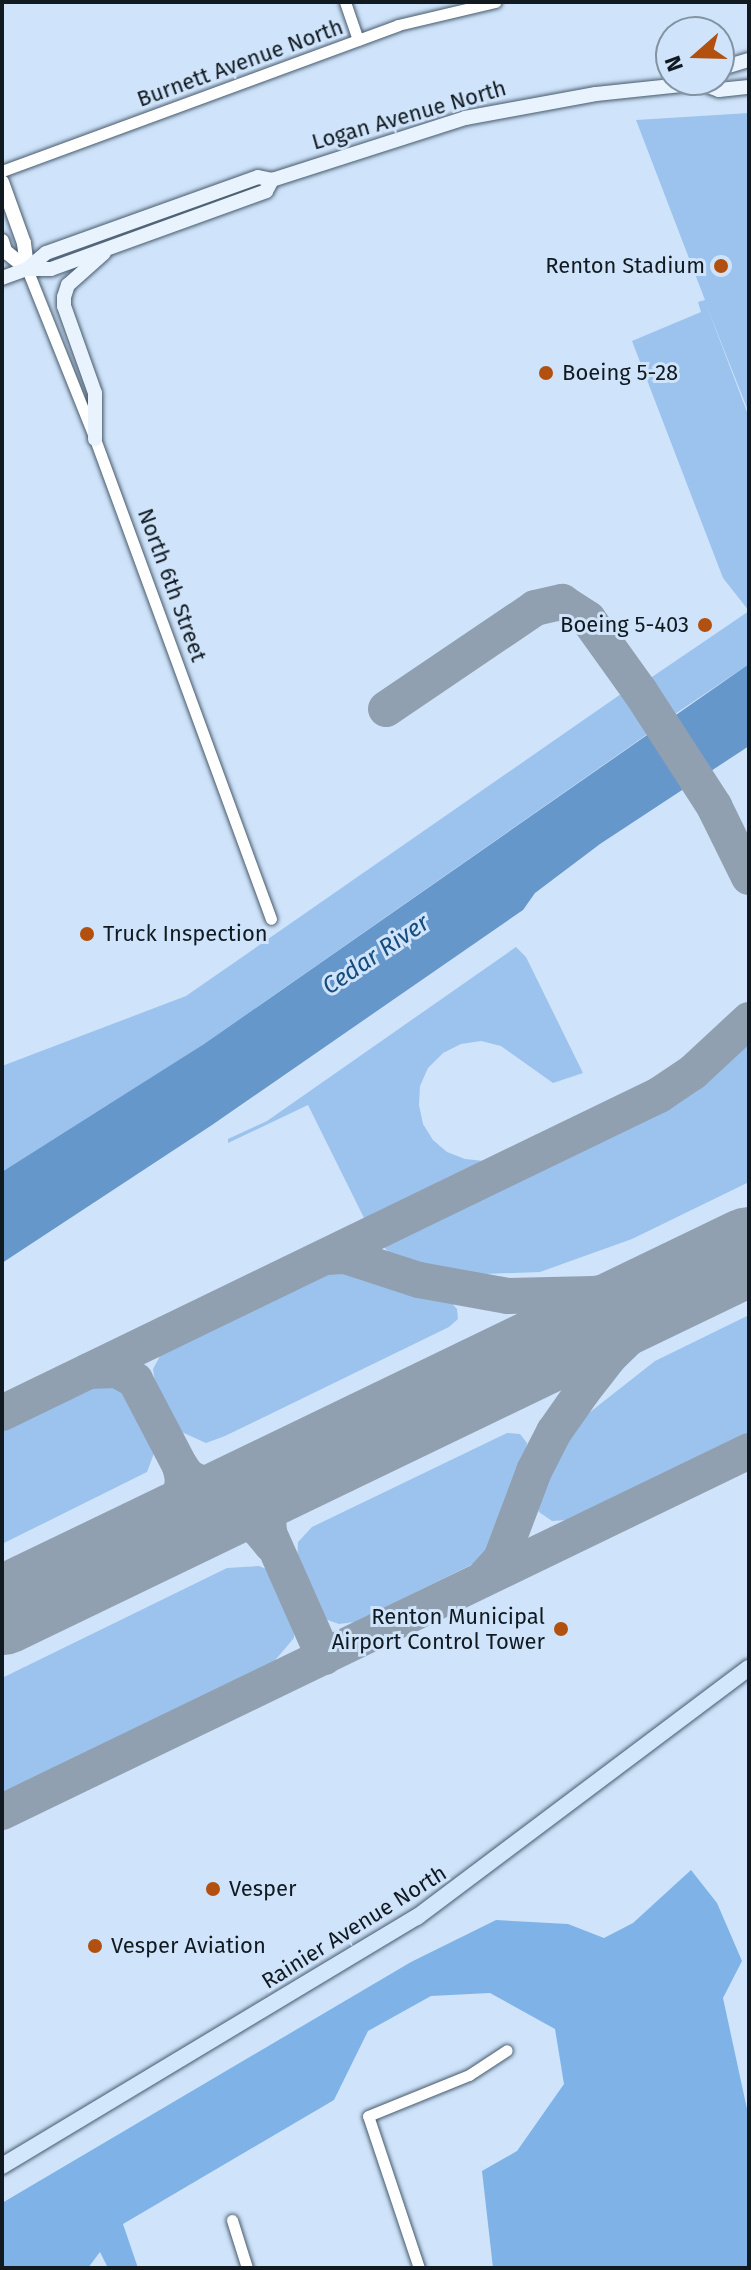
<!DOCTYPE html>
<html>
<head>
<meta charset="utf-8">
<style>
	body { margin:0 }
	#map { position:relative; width:751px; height:2270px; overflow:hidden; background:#cfe4fa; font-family:"Fira Sans",sans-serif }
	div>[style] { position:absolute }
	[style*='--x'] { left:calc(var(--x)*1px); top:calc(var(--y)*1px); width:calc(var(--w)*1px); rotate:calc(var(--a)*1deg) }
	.green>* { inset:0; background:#9cc3ed }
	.forest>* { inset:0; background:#7fb3e8 }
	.water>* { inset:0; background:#6597cb }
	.pier>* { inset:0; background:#cfe4fa }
	.taxiway>* { height:36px; margin:-18px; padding:0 18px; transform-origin:18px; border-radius:18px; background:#90a0b1 }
	.runway>* { height:88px; margin:-44px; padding:0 44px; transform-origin:44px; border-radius:44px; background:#90a0b1 }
	.roads { filter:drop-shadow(0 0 2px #485a6d) drop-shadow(0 0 2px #485a6d) }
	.minor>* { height:11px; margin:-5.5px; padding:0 5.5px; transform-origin:5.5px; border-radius:5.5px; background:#fff }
	.tertiary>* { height:14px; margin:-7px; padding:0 7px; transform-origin:7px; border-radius:7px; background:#fff }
	.secondary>* { height:14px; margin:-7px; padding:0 7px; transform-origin:7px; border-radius:7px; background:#e8f3fe }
	.primary>* { height:16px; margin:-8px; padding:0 8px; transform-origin:8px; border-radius:8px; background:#d2e6fc }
	.dots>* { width:22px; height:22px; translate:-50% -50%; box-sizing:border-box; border:4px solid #cfe4fa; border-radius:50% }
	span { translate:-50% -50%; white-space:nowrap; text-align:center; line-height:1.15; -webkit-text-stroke:6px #cfe4fa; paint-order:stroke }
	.street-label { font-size:22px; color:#121a21 }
	.poi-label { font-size:22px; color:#121a21 }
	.right { translate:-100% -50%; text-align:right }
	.left { translate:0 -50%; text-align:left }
	.water-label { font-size:24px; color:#154c7d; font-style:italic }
	.frame { position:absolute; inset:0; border:4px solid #121a21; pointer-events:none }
	.north { position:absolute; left:655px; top:16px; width:80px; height:80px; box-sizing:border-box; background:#cfe4fa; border:2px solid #8393a3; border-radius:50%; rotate:250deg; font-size:22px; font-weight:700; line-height:32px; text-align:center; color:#121a21 }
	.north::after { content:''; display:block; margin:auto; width:28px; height:36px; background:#b1500f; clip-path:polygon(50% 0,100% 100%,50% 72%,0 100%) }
</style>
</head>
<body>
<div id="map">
	<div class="green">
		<div style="clip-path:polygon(749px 113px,749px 413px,706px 304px,749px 417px,749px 664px,672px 716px,649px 679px,749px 611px,723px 578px,632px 341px,701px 312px,698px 302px,705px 300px,636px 120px)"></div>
		<div style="clip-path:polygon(621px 694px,649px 733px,204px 1044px,2px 1174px,2px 1066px,186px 996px)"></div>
		<div style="clip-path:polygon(516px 947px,526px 957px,583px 1073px,553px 1083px,501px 1046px,481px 1041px,461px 1044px,443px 1053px,428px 1068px,420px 1086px,419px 1105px,423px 1124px,433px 1140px,447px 1152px,465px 1159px,484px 1161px,501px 1156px,502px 1160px,367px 1224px,308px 1105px,228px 1143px,228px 1139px,267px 1121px)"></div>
		<div style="clip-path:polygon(749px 1035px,749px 1182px,632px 1239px,540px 1272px,455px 1275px,392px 1256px,383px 1246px,392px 1235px,651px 1112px,687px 1088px)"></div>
		<div style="clip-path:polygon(346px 1266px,448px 1299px,457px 1309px,458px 1319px,449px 1327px,225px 1436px,206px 1443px,177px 1430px,155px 1383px,153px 1369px,167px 1343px,304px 1275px,324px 1267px)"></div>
		<div style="clip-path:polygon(749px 1315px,749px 1433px,568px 1520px,552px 1521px,539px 1512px,535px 1500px,543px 1476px,562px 1444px,585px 1416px,655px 1361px)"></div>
		<div style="clip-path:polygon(107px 1375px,132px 1392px,152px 1435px,156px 1448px,147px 1472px,2px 1544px,2px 1423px)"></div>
		<div style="clip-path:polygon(507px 1433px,520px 1434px,527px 1443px,525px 1456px,491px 1541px,479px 1561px,355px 1622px,339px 1624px,325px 1619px,297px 1566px,298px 1542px,312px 1527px)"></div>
		<div style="clip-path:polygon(259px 1566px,271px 1571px,294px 1622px,294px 1638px,271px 1665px,2px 1795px,2px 1678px,227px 1568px)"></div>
	</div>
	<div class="forest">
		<div style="clip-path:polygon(691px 1870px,717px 1903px,742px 1961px,723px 1998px,749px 2118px,749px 2268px,493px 2268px,482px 2171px,517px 2151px,564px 2084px,555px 2029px,490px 1993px,431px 1996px,368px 2031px,334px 2100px,123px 2224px,138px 2268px,108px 2268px,100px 2252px,88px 2268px,2px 2268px,2px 2203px,411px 1962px,496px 1920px,568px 1924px,604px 1938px,633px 1923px)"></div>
	</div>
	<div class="water">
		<div style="clip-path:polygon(749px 664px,749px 746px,600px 844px,535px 893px,523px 910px,212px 1125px,2px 1263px,2px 1172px,204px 1044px)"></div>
	</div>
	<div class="pier">
		<div style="clip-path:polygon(670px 713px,712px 775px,688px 791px,646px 730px)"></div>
	</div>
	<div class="taxiway">
		<div style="--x:386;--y:709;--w:180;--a:-34.1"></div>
		<div style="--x:535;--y:608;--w:28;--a:-13"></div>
		<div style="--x:562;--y:602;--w:31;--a:33"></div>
		<div style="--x:588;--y:619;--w:91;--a:54.4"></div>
		<div style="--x:641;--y:693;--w:135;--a:57.1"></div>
		<div style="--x:714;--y:806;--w:79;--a:63.8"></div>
		<div style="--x:325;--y:1257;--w:20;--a:-3"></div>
		<div style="--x:345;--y:1256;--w:78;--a:18"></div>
		<div style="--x:419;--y:1280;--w:90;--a:10.2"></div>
		<div style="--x:508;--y:1296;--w:85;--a:-1.3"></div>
		<div style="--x:593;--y:1294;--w:45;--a:-7.6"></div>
		<div style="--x:638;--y:1288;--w:62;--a:-15.8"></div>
		<div style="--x:89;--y:1371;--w:28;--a:-2"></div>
		<div style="--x:117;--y:1370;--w:21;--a:29"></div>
		<div style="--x:135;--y:1380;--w:97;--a:62.4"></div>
		<div style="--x:180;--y:1466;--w:13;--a:77"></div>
		<div style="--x:183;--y:1479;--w:24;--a:97"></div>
		<div style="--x:180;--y:1503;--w:42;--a:126.3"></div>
		<div style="--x:2;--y:1413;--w:730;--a:-25.83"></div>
		<div style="--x:659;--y:1095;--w:40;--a:-34"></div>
		<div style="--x:692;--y:1073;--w:78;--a:-42.9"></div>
		<div style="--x:308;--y:1464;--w:40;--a:138"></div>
		<div style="--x:278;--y:1491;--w:29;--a:110"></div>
		<div style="--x:268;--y:1518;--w:15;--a:86"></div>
		<div style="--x:269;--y:1533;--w:136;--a:66.1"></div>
		<div style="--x:180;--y:1466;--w:14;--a:54"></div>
		<div style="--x:188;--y:1477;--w:25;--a:27"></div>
		<div style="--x:210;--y:1488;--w:24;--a:12"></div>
		<div style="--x:233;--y:1493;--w:23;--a:-10"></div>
		<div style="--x:189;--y:1520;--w:44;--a:-3.9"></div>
		<div style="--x:233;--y:1517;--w:26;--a:23"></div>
		<div style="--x:257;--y:1527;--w:23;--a:50"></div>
		<div style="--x:483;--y:1579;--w:27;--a:-48"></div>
		<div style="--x:501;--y:1559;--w:94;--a:-69.4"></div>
		<div style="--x:534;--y:1471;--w:44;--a:-62.9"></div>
		<div style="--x:554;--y:1432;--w:49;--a:-55"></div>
		<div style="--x:582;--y:1392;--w:46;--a:-52.1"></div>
		<div style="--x:610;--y:1356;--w:52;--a:-44.2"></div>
		<div style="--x:647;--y:1320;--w:102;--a:-36.2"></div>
		<div style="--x:2;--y:1812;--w:830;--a:-25.79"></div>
	</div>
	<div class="runway">
		<div style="--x:2;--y:1611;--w:829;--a:-25.73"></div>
	</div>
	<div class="roads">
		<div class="minor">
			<div style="--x:345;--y:2;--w:40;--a:71.1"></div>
			<div style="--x:2;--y:171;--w:422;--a:-20.2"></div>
			<div style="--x:398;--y:25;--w:100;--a:-13.3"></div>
			<div style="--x:27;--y:269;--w:183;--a:68.2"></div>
			<div style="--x:95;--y:439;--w:511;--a:69.86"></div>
			<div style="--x:232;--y:2220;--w:50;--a:72.6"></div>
			<div style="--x:419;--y:2268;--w:160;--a:-108.5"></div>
			<div style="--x:368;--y:2116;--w:109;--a:-22.1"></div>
			<div style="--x:469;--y:2075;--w:45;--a:-33.3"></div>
		</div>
		<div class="tertiary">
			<div style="--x:2;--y:182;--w:65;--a:70.2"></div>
			<div style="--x:24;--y:243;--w:26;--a:83"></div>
			<div style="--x:2;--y:241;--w:10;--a:73"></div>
			<div style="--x:5;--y:251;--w:28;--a:39"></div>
		</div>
		<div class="secondary">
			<div style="--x:719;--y:69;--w:31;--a:-17"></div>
			<div style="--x:27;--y:269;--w:25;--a:-40"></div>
			<div style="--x:46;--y:253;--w:225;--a:-19.7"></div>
			<div style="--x:258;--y:177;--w:14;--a:12"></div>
			<div style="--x:272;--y:180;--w:203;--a:-17.8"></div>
			<div style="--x:465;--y:118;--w:133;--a:-10.4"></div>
			<div style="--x:596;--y:94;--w:105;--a:-6"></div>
			<div style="--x:700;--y:83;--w:20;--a:20"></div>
			<div style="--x:719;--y:90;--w:30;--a:-6"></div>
			<div style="--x:2;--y:278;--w:27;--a:-20"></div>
			<div style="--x:27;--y:269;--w:24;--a:0"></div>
			<div style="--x:51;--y:269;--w:229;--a:-19.9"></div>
			<div style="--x:266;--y:191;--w:13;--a:-61"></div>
			<div style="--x:95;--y:439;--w:46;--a:-90"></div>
			<div style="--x:95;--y:393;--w:92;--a:-109.6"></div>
			<div style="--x:64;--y:306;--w:9;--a:-90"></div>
			<div style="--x:64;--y:297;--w:13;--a:-72"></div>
			<div style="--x:68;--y:285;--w:48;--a:-41.6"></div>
		</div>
		<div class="primary">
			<div style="--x:2;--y:2166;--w:484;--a:-31"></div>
			<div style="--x:417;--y:1917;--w:415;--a:-36.9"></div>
		</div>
	</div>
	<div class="dots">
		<div style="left:721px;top:266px;background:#b1500f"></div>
		<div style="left:546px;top:373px;background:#b1500f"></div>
		<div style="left:705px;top:625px;background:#b1500f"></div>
		<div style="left:87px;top:934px;background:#b1500f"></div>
		<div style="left:561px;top:1629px;background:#b1500f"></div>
		<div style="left:213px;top:1889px;background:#b1500f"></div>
		<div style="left:95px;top:1946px;background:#b1500f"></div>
	</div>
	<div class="street-label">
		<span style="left:240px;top:63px;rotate:-20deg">Burnett Avenue North</span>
		<span style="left:409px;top:115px;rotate:-16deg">Logan Avenue North</span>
		<span style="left:172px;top:585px;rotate:70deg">North 6th Street</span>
		<span style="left:354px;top:1927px;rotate:-32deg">Rainier Avenue North</span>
	</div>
	<div class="poi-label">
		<span class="right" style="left:705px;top:266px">Renton Stadium</span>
		<span class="left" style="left:562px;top:373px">Boeing 5-28</span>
		<span class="right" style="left:689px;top:625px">Boeing 5-403</span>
		<span class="left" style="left:103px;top:934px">Truck Inspection</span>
		<span class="right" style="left:545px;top:1629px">Renton Municipal<br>Airport Control Tower</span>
		<span class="left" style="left:229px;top:1889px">Vesper</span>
		<span class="left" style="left:111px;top:1946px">Vesper Aviation</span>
	</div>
	<div class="water-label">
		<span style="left:376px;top:955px;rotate:-34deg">Cedar River</span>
	</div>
	<div class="frame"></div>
	<div class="north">N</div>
</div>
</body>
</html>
